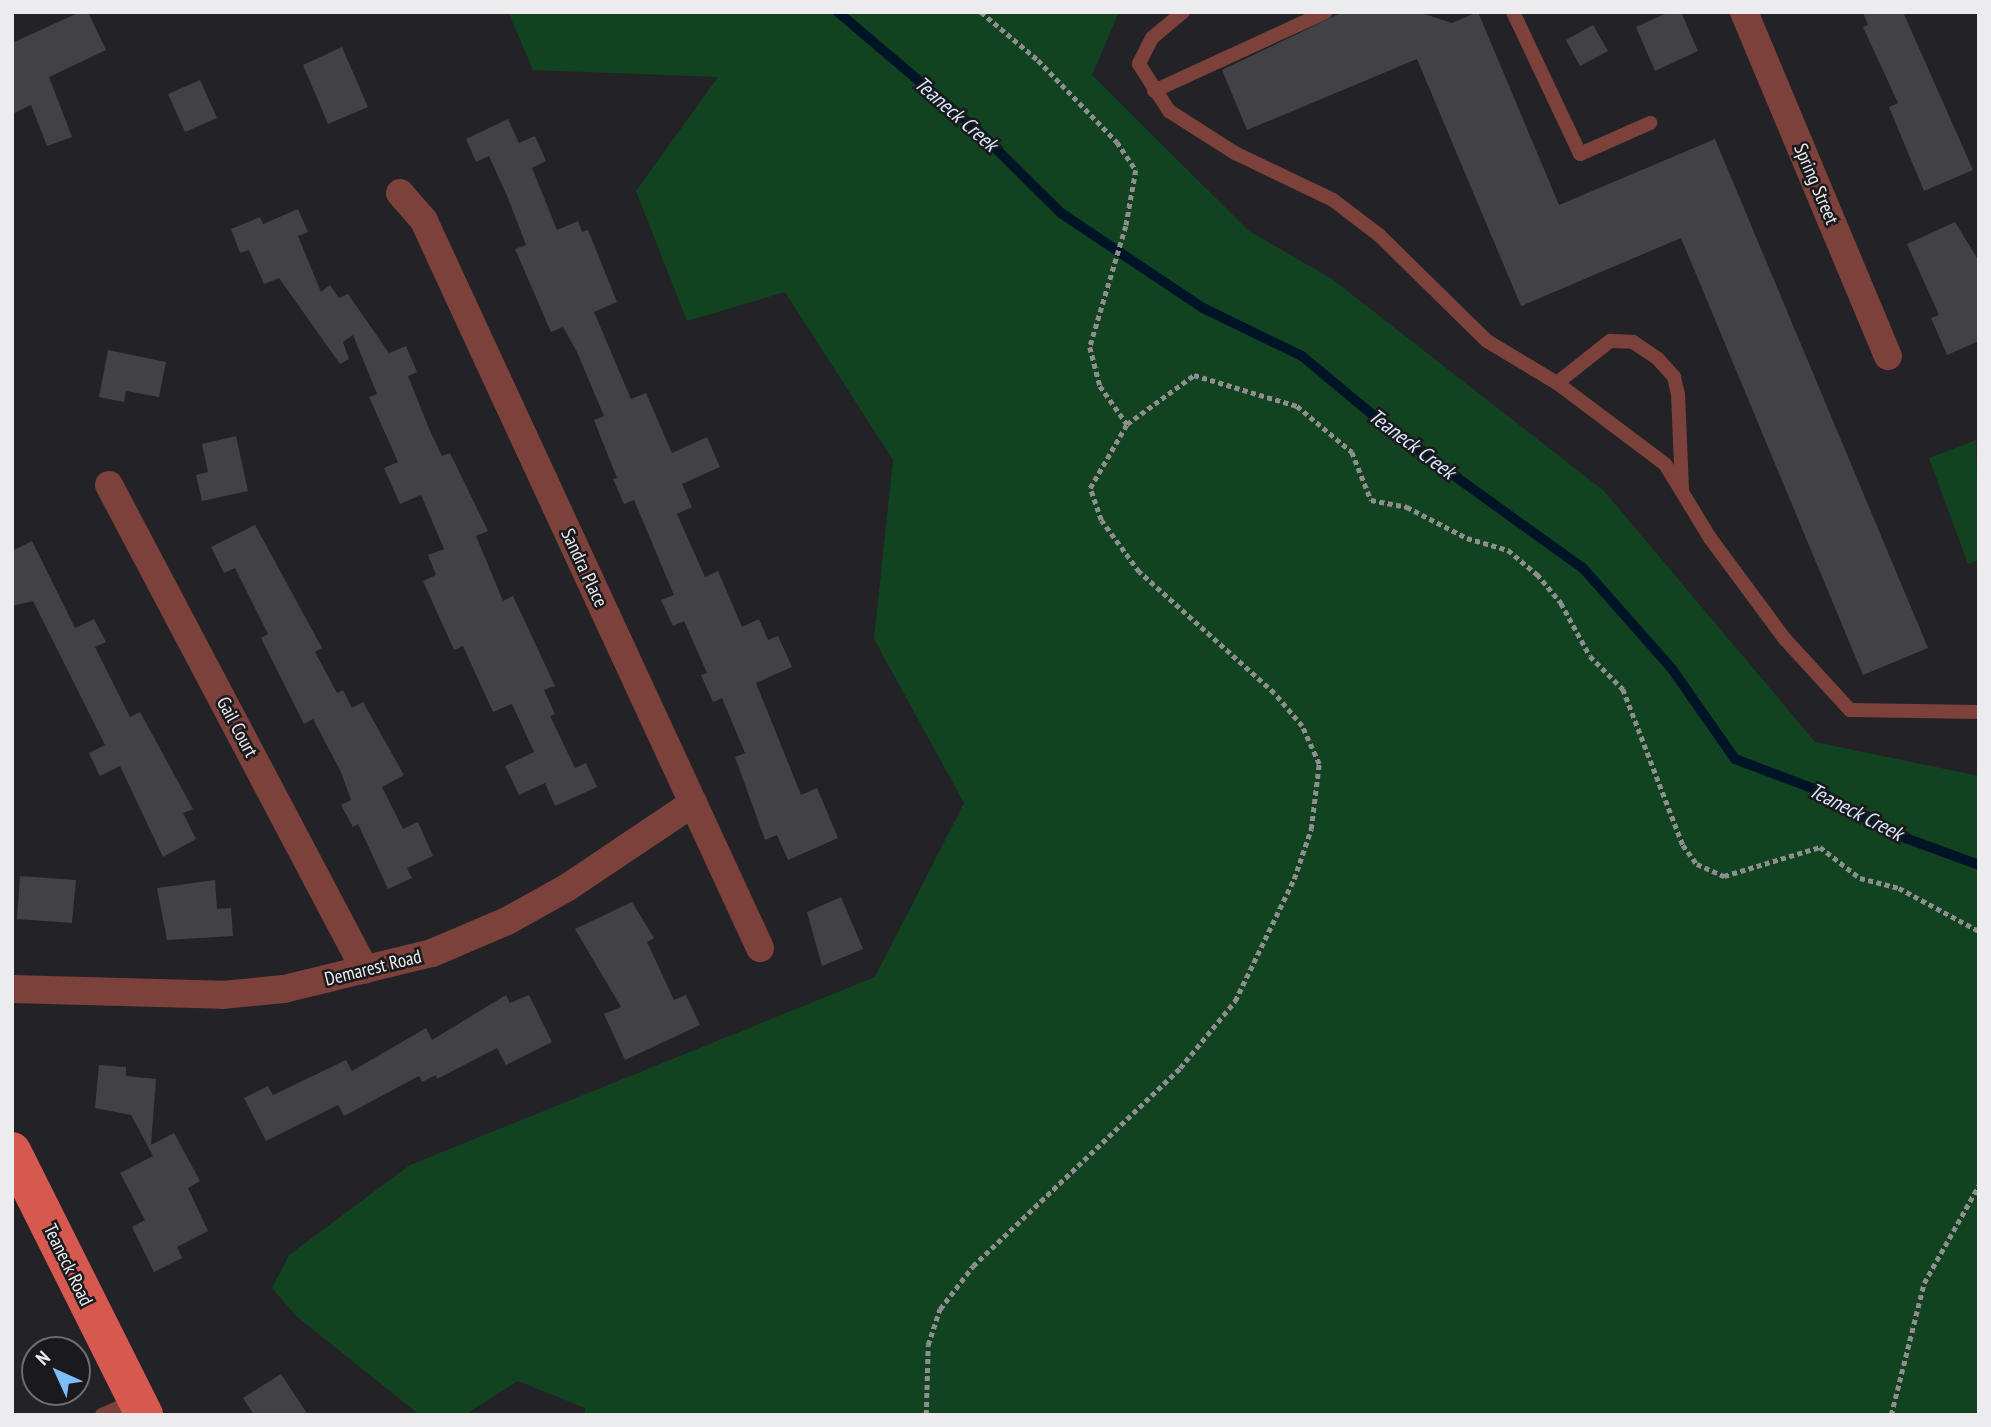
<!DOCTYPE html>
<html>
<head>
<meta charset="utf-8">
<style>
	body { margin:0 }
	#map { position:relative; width:1991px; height:1427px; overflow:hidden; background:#232226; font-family:"PT Sans Narrow",sans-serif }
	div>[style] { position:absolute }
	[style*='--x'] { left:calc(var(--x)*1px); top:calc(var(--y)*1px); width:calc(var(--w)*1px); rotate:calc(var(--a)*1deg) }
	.green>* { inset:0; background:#124321 }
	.stream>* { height:10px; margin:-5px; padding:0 5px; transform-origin:5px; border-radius:5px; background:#001428 }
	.building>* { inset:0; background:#424146 }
	.path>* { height:4.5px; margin-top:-2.25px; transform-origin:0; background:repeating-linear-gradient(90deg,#8e8d90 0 5px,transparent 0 8.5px) }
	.service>* { height:14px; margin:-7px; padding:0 7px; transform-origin:7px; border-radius:7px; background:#7d413b }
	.minor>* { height:28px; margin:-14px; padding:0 14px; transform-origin:14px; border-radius:14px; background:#7d413b }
	.primary>* { height:38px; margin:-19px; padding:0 19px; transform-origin:19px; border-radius:19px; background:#d5594f }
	span { translate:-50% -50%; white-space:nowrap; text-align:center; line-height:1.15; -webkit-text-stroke:5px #1a191d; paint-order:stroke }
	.street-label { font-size:19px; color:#ecebee }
	.water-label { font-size:21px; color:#d5e7f9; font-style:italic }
	.frame { position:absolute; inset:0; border:14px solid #ecebee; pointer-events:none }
	.north { position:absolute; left:21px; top:1336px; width:70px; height:70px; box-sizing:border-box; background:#1a191d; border:2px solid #6e6d71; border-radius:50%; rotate:315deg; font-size:19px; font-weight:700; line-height:28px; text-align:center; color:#ecebee }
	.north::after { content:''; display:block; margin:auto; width:24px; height:32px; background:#7cbef9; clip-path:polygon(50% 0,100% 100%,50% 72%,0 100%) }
</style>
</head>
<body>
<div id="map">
	<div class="green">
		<div style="clip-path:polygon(508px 12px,1119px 12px,1092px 75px,1249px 231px,1332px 279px,1604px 491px,1815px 742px,1979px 776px,1979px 1415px,585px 1415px,585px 1408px,518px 1381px,464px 1415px,420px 1415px,296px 1316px,272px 1288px,289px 1255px,410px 1165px,875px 977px,964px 803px,874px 639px,893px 460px,785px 292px,687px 321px,636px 191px,718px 77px,533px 70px)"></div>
		<div style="clip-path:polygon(1976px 440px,1979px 560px,1968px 564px,1929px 458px)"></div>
	</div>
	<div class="stream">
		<div style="--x:838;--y:12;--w:184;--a:40.4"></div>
		<div style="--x:978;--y:131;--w:117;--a:44.7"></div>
		<div style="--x:1061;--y:213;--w:171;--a:33.8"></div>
		<div style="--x:1203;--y:308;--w:110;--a:25.9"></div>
		<div style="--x:1302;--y:356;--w:117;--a:39.8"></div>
		<div style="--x:1392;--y:431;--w:235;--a:35.7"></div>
		<div style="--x:1583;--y:568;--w:135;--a:48.6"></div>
		<div style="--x:1672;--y:669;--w:110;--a:55"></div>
		<div style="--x:1735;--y:759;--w:88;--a:20.7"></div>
		<div style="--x:1817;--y:790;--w:83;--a:30.3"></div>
		<div style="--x:1889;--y:832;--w:96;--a:20.1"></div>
	</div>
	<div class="building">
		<div style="clip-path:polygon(80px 12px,88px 12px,106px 50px,49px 77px,72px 137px,47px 146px,31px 105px,12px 114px,12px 43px)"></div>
		<div style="clip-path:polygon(1343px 12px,1418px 12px,1452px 23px,1478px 12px,1559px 205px,1715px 139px,1928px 648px,1863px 675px,1681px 238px,1521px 306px,1417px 59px,1247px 130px,1222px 70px)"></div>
		<div style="clip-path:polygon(1669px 12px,1681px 12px,1698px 51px,1655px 71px,1636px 27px)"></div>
		<div style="clip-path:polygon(1863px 12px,1903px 12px,1973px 170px,1924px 191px,1889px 107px,1898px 103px,1863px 27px,1868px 25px)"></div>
		<div style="clip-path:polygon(1593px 25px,1608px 51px,1580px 66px,1566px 40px)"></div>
		<div style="clip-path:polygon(342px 47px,368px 107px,328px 124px,303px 65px)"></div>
		<div style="clip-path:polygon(200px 80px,217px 118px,185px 132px,168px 94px)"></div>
		<div style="clip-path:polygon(508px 119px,519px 143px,535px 136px,546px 161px,532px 168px,557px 230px,578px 221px,582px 232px,588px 230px,617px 302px,594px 312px,631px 399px,646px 393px,672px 453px,707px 437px,720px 467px,682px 484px,692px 507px,677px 514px,705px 577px,718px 571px,742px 627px,759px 619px,768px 640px,778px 636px,792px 667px,756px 683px,801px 795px,817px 788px,838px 838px,788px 860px,777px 835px,765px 840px,735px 757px,745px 753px,722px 698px,713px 702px,701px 675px,707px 673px,684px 621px,673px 626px,661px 600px,674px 595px,634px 500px,624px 504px,613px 479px,617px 478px,594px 420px,604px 416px,577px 352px,563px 327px,551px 332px,515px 249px,526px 245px,508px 198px,489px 156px,476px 162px,466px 139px)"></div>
		<div style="clip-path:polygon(298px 209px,308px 232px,298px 236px,321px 292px,330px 285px,339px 298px,348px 294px,389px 353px,406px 346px,417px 372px,408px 376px,430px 431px,442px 456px,450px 453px,488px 531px,476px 536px,503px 601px,513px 596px,555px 686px,544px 690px,555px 714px,550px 716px,575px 768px,586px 763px,597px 787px,555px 806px,545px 783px,519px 795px,505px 766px,534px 752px,512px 704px,493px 712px,463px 646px,454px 650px,423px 581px,436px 575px,428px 555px,444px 549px,421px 495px,400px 504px,384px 468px,398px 462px,369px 397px,377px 394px,353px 335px,343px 342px,349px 359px,340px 364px,279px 278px,264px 284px,249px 250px,240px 253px,231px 229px,260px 217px,263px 224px)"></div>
		<div style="clip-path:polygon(1955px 222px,1979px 261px,1979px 341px,1947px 355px,1931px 318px,1939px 315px,1907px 244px)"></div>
		<div style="clip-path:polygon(108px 350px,166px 362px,159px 397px,126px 391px,124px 402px,99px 397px)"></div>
		<div style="clip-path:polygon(236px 436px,248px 491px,202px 501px,196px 475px,208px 472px,202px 444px)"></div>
		<div style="clip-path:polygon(255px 525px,322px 648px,315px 652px,337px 693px,343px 690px,352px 708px,363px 702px,404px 775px,382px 787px,403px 829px,418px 822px,433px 856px,407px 868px,412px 878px,388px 889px,358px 824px,353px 827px,341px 805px,351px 800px,341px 772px,313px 719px,304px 724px,261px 638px,268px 634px,235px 568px,224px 573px,211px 547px)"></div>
		<div style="clip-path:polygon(32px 541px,75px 628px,94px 619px,106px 642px,95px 647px,130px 717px,140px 712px,193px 809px,183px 813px,196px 839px,163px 857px,120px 766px,100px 776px,89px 753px,105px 745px,33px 601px,12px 606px,12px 551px)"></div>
		<div style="clip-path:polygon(20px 876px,76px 880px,72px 923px,17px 919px)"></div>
		<div style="clip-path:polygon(215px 880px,217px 909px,231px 908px,233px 936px,167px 940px,157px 888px)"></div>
		<div style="clip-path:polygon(841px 897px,863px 949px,822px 966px,807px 912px)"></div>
		<div style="clip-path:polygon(632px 902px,654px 938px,647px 942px,674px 1000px,686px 995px,700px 1025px,625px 1060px,604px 1014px,621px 1007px,575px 929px)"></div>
		<div style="clip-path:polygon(506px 995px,510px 1003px,529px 995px,552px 1042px,506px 1065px,497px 1048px,437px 1079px,436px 1075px,422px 1082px,419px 1076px,344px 1116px,338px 1105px,266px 1141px,244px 1098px,268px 1086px,273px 1095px,346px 1060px,352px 1071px,426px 1028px,432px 1040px)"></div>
		<div style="clip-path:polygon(99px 1065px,126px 1067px,126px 1076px,156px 1079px,151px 1145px,174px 1133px,200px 1181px,188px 1188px,208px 1231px,177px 1247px,182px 1258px,154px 1272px,132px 1227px,145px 1220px,120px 1173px,153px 1156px,131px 1115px,95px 1108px)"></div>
		<div style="clip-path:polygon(281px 1374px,308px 1415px,254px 1415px,243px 1398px)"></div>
	</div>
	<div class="path">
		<div style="--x:981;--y:12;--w:75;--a:40.1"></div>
		<div style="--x:1038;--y:60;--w:114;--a:46.1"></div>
		<div style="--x:1117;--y:142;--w:34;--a:56"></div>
		<div style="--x:1136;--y:170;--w:57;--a:100.1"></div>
		<div style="--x:1126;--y:226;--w:126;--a:106.6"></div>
		<div style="--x:1090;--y:347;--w:40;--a:75.6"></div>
		<div style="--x:1100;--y:386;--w:47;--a:54.6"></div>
		<div style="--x:1127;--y:424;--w:83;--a:-36.2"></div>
		<div style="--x:1194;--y:375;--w:108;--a:16.8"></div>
		<div style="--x:1297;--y:406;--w:72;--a:39.9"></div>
		<div style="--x:1352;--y:452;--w:52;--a:68.4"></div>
		<div style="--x:1371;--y:500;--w:37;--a:11"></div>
		<div style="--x:1407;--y:507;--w:68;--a:27.3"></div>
		<div style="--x:1467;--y:538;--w:43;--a:16.3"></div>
		<div style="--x:1508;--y:550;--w:38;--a:40"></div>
		<div style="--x:1537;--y:574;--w:38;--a:50"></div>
		<div style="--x:1561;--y:603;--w:60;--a:61.3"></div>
		<div style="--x:1590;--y:656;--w:47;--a:45"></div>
		<div style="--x:1623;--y:689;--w:167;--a:69"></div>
		<div style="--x:1683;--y:845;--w:24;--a:54"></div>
		<div style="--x:1697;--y:864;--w:30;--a:24"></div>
		<div style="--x:1724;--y:876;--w:100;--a:-16.8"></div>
		<div style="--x:1820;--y:847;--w:51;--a:37.8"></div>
		<div style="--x:1860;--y:878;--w:40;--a:14.4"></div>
		<div style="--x:1899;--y:888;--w:91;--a:28.3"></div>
		<div style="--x:926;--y:1415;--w:70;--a:-88.4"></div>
		<div style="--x:928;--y:1345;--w:38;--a:-72"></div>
		<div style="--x:940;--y:1309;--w:54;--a:-52.5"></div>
		<div style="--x:973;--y:1266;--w:286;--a:-43.7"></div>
		<div style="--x:1180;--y:1068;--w:87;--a:-50.6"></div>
		<div style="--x:1235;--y:1001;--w:136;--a:-64.2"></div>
		<div style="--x:1294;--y:879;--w:53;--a:-71.2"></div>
		<div style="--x:1311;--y:829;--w:65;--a:-83"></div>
		<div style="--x:1319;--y:764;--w:42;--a:-114.1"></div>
		<div style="--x:1302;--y:726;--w:43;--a:-130.3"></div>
		<div style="--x:1274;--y:693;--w:181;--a:-138.1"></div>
		<div style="--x:1139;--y:572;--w:64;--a:-126.2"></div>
		<div style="--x:1101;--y:520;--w:34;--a:-109"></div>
		<div style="--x:1090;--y:488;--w:74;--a:-60"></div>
		<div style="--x:1891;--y:1415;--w:136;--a:-76"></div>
		<div style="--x:1924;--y:1283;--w:112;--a:-60.7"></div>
	</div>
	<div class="service">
		<div style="--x:1183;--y:12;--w:40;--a:140"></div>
		<div style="--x:1152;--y:38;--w:29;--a:117"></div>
		<div style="--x:1139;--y:64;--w:56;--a:57.4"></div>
		<div style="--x:1169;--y:111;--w:78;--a:32.5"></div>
		<div style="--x:1235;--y:153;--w:109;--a:25.6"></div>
		<div style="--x:1333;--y:200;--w:58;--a:37.3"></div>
		<div style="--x:1379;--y:235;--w:151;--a:44.5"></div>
		<div style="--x:1487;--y:341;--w:82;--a:31"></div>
		<div style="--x:1557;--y:383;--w:135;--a:36.9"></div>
		<div style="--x:1665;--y:464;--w:87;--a:58.7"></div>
		<div style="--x:1710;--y:538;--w:124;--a:53.5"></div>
		<div style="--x:1784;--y:638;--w:98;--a:47.5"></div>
		<div style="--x:1850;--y:710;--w:129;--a:0.9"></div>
		<div style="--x:1513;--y:12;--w:157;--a:64.7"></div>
		<div style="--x:1580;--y:154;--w:77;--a:-23.9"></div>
		<div style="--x:1154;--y:91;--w:189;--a:-24.7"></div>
		<div style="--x:1557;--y:383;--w:68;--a:-38.4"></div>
		<div style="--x:1610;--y:341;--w:23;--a:2"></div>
		<div style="--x:1633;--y:342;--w:30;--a:34"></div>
		<div style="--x:1658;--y:359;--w:24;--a:48"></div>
		<div style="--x:1674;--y:377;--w:17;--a:77"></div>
		<div style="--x:1678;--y:394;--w:97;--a:87.6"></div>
		<div style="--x:102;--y:1415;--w:36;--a:-24"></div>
	</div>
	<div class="minor">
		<div style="--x:1744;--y:12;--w:373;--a:67.3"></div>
		<div style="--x:400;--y:193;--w:37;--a:49"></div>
		<div style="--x:424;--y:221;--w:801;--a:65.19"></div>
		<div style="--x:109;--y:485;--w:548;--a:62.17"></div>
		<div style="--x:12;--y:989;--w:210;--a:1.6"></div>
		<div style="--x:222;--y:995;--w:62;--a:-5.5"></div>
		<div style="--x:284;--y:989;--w:152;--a:-13.7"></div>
		<div style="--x:432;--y:953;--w:82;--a:-23.1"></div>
		<div style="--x:507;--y:921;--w:70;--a:-29.1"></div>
		<div style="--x:568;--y:887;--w:151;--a:-33.9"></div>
	</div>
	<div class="primary">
		<div style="--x:12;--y:1151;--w:295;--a:63.4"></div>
	</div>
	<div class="street-label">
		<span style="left:1816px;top:184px;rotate:67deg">Spring Street</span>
		<span style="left:584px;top:568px;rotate:65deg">Sandra Place</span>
		<span style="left:237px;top:727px;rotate:62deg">Gail Court</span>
		<span style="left:373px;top:968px;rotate:-14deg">Demarest Road</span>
		<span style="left:68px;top:1265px;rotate:64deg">Teaneck Road</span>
	</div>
	<div class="water-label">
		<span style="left:956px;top:114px;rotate:41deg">Teaneck Creek</span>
		<span style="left:1412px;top:444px;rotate:37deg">Teaneck Creek</span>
		<span style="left:1856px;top:812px;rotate:27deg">Teaneck Creek</span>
	</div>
	<div class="frame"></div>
	<div class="north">N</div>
</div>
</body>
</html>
